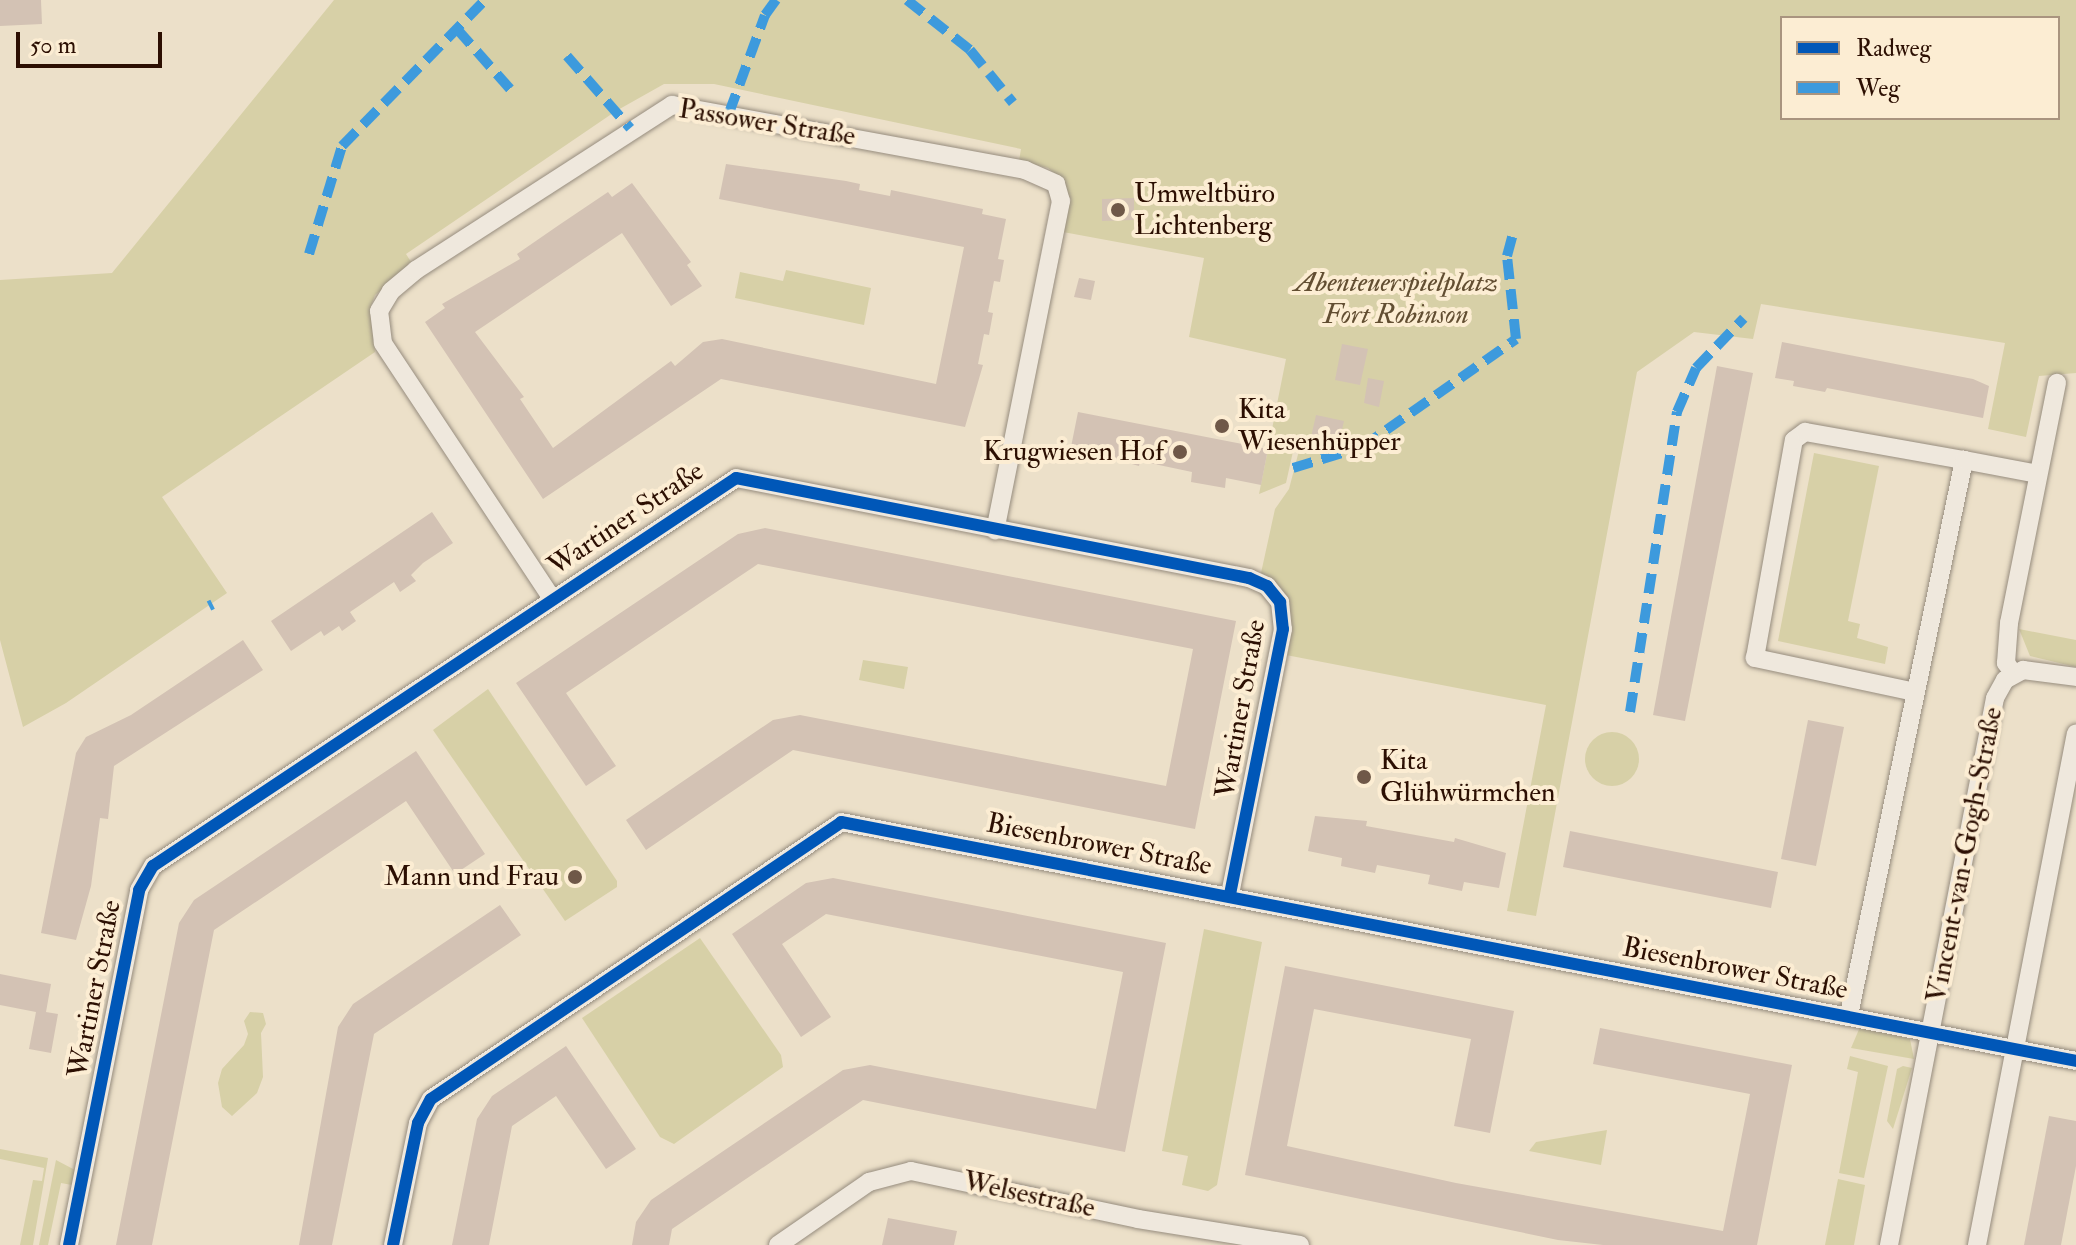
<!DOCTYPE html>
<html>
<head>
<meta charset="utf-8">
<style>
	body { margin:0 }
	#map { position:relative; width:2076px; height:1245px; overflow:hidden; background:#ece0c9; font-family:"IM FELL Double Pica",serif }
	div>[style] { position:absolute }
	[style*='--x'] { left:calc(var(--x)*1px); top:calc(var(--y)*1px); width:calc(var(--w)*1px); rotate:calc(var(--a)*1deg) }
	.green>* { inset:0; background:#d7d0a7 }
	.round { border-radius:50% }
	.building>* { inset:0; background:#d3c2b4 }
	.roads { filter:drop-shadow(0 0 2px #968c7e) drop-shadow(0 0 2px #968c7e) }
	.minor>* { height:18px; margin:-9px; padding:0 9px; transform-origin:9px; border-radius:9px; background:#efe8dd }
	.quiet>* { height:10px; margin-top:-5px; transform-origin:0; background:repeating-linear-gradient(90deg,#3d9add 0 20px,transparent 0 30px) }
	.cycleway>* { height:12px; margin:-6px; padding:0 6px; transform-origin:6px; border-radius:6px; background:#0057b8 }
	.dots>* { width:22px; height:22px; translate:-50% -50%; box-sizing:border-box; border:4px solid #fcedd3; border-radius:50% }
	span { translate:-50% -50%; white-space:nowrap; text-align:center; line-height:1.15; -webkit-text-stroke:8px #fcedd3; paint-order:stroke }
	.street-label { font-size:28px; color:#2c0f02 }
	.poi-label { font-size:28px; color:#2c0f02 }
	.left { translate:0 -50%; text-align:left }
	.right { translate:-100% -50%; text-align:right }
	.park-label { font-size:28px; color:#624e32; font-style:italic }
	.legend { position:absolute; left:1780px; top:16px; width:280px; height:104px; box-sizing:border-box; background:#fcedd3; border:2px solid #a9947f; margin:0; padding:10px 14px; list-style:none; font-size:24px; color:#2c0f02 }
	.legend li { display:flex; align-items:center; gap:16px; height:40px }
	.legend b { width:40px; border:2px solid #a9947f }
	.scale { position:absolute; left:16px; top:32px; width:146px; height:36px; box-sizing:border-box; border:4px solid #2c0f02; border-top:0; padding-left:10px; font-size:24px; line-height:28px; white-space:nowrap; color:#2c0f02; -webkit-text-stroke:6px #fcedd3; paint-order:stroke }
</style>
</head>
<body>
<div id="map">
	<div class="green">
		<div style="clip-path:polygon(evenodd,334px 0,2076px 0,2076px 373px,2039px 376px,2026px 437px,1988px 429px,2005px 343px,1761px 304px,1753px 339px,1694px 332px,1637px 372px,1536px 916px,1507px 911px,1546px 705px,1286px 655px,1290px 606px,1281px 588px,1261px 573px,1275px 509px,1289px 489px,1302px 439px,1296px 438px,1286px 483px,1259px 494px,1286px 359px,1189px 337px,1204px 258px,1063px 232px,1063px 180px,1048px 168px,1019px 161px,1021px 149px,714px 84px,664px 84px,616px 111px,406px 254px,413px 265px,375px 295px,370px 309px,375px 352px,162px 497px,227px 593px,66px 703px,23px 727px,0 640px,0 280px,112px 273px,334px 0,1782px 18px,2058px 18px,2058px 118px,1782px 118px,1782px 18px)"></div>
		<div style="clip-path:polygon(786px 270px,871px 288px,864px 325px,735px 298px,740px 272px,783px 281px)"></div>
		<div style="clip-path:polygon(1814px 453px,1879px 466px,1848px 621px,1860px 624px,1857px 638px,1888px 647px,1885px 664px,1778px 641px)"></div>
		<div style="clip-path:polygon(2019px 629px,2076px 640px,2076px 667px,2030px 656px)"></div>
		<div style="clip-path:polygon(863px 660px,908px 667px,904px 689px,859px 680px)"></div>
		<div style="clip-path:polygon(488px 689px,617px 881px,617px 887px,565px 921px,433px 730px)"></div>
		<div class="round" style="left:1585px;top:732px;width:54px;height:54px"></div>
		<div style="clip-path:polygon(1204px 929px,1262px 942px,1217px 1185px,1208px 1191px,1182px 1185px,1188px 1156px,1162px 1151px)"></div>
		<div style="clip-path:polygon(700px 938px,781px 1055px,783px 1067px,674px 1144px,660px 1137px,582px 1018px)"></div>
		<div style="clip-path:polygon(250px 1012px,263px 1013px,266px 1024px,261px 1033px,263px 1077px,257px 1093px,232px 1116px,222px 1107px,218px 1083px,222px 1069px,244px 1045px,248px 1034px,244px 1021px)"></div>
		<div style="clip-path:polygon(1860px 1027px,1910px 1039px,1914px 1059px,1851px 1048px)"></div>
		<div style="clip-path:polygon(1850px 1056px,1888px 1066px,1864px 1178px,1839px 1173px,1858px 1072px,1847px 1069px)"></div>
		<div style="clip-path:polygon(1903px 1066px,1912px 1068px,1893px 1129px,1887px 1121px,1897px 1069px)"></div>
		<div style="clip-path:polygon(1607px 1130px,1601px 1165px,1529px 1151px,1536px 1142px)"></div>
		<div style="clip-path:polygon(0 1149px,48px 1158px,33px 1245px,20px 1245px,33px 1180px,42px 1181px,44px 1168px,0 1159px)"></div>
		<div style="clip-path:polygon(56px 1160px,75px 1170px,72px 1185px,61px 1183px,48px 1245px,39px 1245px)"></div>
		<div style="clip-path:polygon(1838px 1179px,1865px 1185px,1854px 1245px,1825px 1245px)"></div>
	</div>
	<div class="building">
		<div style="clip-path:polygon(0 0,41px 0,42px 24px,0 26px)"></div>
		<div style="clip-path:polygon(726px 164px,846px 181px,860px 184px,859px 190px,890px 196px,891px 190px,983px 209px,982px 214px,1006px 219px,998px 259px,1004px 260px,1000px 282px,994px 281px,988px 312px,993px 313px,989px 335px,984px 334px,978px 364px,983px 365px,965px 427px,721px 379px,543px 499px,425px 322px,445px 308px,442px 304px,520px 259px,517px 254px,559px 225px,608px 192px,612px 197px,632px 183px,691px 262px,687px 265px,702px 286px,671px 306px,622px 233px,475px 332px,524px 397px,520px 399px,553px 448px,671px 361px,675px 366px,703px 342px,722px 339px,936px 384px,964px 247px,719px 199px)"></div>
		<div style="clip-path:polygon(1134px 198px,1134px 220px,1102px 221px,1102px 199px)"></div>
		<div style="clip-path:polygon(1079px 278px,1095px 281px,1091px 300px,1074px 297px)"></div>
		<div style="clip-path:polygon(1782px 342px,1973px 379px,1989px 386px,1983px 418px,1827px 388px,1825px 392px,1793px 386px,1794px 381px,1775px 378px)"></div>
		<div style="clip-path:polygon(1342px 344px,1368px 349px,1360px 385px,1335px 380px)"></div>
		<div style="clip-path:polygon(1717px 366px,1753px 373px,1685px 721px,1653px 715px)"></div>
		<div style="clip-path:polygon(1368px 378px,1384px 381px,1379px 407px,1364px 403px)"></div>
		<div style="clip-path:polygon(1078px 412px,1268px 449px,1261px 485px,1226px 478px,1225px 488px,1191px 482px,1192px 472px,1140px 461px,1139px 466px,1071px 447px)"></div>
		<div style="clip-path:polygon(1316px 415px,1344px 421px,1339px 443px,1311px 437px)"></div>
		<div style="clip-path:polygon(432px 512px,453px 543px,423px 563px,411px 575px,416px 581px,400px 592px,394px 582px,350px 612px,356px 621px,342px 631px,339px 626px,324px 636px,321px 631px,291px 651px,271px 621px)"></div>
		<div style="clip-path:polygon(765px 528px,1236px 621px,1195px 829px,793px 750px,646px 850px,626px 820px,773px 720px,800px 715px,1166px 786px,1193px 649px,758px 564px,566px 693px,616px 766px,586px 786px,516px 683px,738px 534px)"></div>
		<div style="clip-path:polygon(243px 640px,263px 670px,114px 766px,108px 819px,100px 818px,91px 886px,76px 940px,41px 933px,76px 753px,86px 737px,131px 715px)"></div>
		<div style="clip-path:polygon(1808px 720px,1844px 727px,1816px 866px,1781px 859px)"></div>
		<div style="clip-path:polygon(416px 751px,485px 854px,455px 874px,406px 801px,214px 930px,152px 1245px,116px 1245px,179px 923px,194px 900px)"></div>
		<div style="clip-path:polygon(1315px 816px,1367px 821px,1366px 826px,1454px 842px,1455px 838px,1506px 853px,1499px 888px,1464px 882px,1462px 891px,1428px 884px,1430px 875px,1377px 865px,1375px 873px,1341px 866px,1342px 858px,1308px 851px)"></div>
		<div style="clip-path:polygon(1570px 831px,1778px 872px,1771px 908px,1563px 867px)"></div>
		<div style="clip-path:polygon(833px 878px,1166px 943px,1125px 1152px,863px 1100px,672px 1229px,669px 1245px,632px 1245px,636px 1222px,651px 1200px,843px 1070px,870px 1065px,1096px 1109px,1123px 972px,826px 914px,782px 944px,831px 1017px,801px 1037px,732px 934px,806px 883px)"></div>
		<div style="clip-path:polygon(500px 905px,521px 935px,374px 1034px,332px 1245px,299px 1245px,338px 1027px,353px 1004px)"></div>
		<div style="clip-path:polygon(1285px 966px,1514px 1011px,1490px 1133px,1454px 1126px,1471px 1039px,1314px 1009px,1287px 1146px,1456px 1183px,1723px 1231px,1750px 1094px,1593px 1064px,1600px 1028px,1792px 1065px,1757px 1245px,1603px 1245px,1558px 1240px,1245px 1175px)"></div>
		<div style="clip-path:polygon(0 974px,51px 984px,46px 1012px,58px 1014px,51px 1053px,29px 1049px,36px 1012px,0 1005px)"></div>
		<div style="clip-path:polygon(566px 1046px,636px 1149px,606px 1169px,556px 1096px,512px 1126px,489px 1245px,452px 1245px,477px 1119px,492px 1096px)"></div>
		<div style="clip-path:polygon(2049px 1116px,2076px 1121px,2076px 1166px,2061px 1245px,2024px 1245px)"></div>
		<div style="clip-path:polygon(888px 1218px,957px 1231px,954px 1245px,882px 1245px)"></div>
	</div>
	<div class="roads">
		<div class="minor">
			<div style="--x:551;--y:597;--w:305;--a:-123.5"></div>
			<div style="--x:383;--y:343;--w:32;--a:-97"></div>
			<div style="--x:379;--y:311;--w:23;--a:-59"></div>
			<div style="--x:391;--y:291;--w:33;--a:-40"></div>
			<div style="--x:416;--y:270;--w:305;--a:-32.8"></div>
			<div style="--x:672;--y:105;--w:359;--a:10.4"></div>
			<div style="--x:1025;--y:170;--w:34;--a:24"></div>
			<div style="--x:1056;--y:184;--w:18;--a:74"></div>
			<div style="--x:1061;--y:201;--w:336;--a:101.3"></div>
			<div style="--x:2014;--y:674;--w:14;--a:-126"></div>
			<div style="--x:2006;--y:663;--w:40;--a:-85.7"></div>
			<div style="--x:2009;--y:623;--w:245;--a:-78.7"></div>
			<div style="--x:1915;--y:692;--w:164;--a:-168"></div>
			<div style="--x:1755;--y:658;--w:221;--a:-79.9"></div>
			<div style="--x:1794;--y:440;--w:14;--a:-36"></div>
			<div style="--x:1805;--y:432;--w:161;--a:10"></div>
			<div style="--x:1849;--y:1015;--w:567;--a:-78.29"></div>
			<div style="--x:1964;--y:460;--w:75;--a:10.7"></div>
			<div style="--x:69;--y:1245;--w:362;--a:-78.8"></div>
			<div style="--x:139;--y:890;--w:28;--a:-60"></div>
			<div style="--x:153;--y:866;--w:700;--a:-33.64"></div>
			<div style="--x:736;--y:478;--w:523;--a:11.03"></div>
			<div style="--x:1249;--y:578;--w:20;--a:24"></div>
			<div style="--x:1267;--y:586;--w:21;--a:51"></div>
			<div style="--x:1280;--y:602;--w:27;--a:84"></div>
			<div style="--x:1283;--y:629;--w:270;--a:101.3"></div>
			<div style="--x:393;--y:1245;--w:125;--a:-78.4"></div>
			<div style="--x:418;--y:1123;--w:27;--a:-62"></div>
			<div style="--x:431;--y:1099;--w:495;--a:-34"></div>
			<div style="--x:841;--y:822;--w:1258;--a:10.95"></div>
			<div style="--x:778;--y:1245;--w:111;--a:-34.7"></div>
			<div style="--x:869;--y:1182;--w:43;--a:-14.7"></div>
			<div style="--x:911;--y:1171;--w:232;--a:11.9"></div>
			<div style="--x:1138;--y:1219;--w:164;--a:9.1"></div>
			<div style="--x:1889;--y:1245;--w:557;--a:-79.03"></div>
			<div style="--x:1995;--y:698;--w:21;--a:-61"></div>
			<div style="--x:2005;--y:680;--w:21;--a:-29"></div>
			<div style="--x:2023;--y:670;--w:53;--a:7.5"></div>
			<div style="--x:1977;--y:1245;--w:521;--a:-79.06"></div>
		</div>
	</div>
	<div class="quiet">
		<div style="--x:907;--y:0;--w:80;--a:38.4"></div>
		<div style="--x:970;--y:50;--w:68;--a:50.9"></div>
		<div style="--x:457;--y:29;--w:80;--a:48.5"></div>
		<div style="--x:567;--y:56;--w:96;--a:48.8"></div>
		<div style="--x:729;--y:113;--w:104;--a:-69.8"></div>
		<div style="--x:765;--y:15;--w:19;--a:-54"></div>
		<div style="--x:309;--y:254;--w:113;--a:-73"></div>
		<div style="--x:342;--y:146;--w:204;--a:-45.6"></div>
		<div style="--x:1293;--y:468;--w:72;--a:-16.9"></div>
		<div style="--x:1362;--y:447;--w:188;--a:-35"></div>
		<div style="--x:1516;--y:339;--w:83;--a:-96.2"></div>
		<div style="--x:1507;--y:256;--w:20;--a:-75"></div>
		<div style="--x:209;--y:606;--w:4;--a:-27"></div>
		<div style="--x:1630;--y:712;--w:304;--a:-81.1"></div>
		<div style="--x:1677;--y:412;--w:48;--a:-66.6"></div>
		<div style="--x:1696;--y:368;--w:69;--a:-46.2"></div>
	</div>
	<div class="cycleway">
		<div style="--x:69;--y:1245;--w:362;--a:-78.8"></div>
		<div style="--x:139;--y:890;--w:28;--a:-60"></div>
		<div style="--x:153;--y:866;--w:700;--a:-33.64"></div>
		<div style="--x:736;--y:478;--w:523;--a:11.03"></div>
		<div style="--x:1249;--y:578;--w:20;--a:24"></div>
		<div style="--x:1267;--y:586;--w:21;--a:51"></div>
		<div style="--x:1280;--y:602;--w:27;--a:84"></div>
		<div style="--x:1283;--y:629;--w:270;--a:101.3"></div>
		<div style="--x:393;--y:1245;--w:125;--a:-78.4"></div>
		<div style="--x:418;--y:1123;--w:27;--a:-62"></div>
		<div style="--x:431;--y:1099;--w:495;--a:-34"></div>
		<div style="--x:841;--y:822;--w:1258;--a:10.95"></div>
	</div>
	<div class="dots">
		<div style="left:1118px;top:210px;background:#6f5848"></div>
		<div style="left:1222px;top:426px;background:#6f5848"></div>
		<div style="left:1180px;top:452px;background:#6f5848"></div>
		<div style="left:1364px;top:777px;background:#6f5848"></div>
		<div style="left:575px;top:877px;background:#6f5848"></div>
	</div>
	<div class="street-label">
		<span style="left:767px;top:123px;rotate:9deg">Passower Straße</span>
		<span style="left:626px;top:519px;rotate:-34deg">Wartiner Straße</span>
		<span style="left:1241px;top:709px;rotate:-80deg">Wartiner Straße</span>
		<span style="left:1099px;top:845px;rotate:11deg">Biesenbrower Straße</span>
		<span style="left:1965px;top:855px;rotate:-79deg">Vincent-van-Gogh-Straße</span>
		<span style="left:1735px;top:969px;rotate:11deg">Biesenbrower Straße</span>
		<span style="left:95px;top:989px;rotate:-79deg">Wartiner Straße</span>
		<span style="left:1029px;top:1195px;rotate:12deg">Welsestraße</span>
	</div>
	<div class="poi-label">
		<span class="left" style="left:1134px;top:210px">Umweltbüro<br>Lichtenberg</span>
		<span class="left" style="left:1238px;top:426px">Kita<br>Wiesenhüpper</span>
		<span class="right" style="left:1164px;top:452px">Krugwiesen Hof</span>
		<span class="left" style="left:1380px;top:777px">Kita<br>Glühwürmchen</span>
		<span class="right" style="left:559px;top:877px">Mann und Frau</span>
	</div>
	<div class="park-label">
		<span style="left:1396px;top:299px">Abenteuerspielplatz<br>Fort Robinson</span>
	</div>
	<ul class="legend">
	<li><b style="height:10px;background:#0057b8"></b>Radweg</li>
	<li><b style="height:10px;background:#3d9add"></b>Weg</li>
	</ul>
	<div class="scale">50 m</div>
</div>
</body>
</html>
